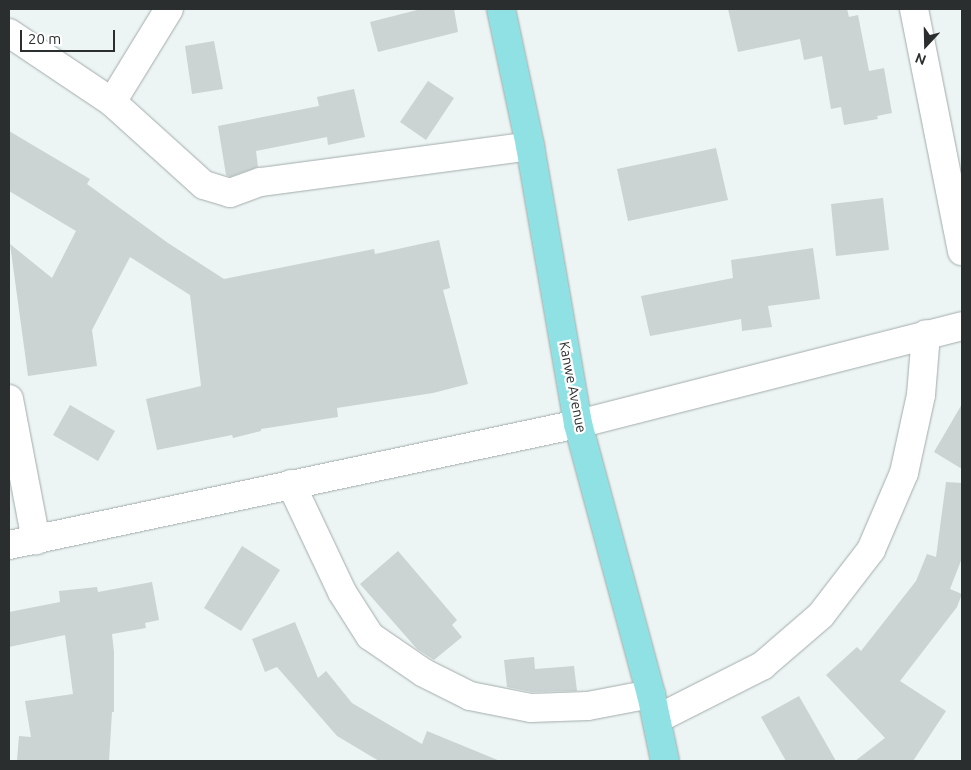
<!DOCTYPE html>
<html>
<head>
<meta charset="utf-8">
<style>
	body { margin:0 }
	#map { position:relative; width:971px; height:770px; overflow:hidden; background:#ecf4f4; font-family:Ubuntu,sans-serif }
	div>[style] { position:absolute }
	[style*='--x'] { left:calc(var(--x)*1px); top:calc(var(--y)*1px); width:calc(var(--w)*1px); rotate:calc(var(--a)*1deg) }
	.building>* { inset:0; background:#cbd3d3 }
	.roads { filter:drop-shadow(0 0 1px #a3abab) drop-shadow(0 0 1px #a3abab) }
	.minor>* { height:28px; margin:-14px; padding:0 14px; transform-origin:14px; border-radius:14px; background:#fff }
	.major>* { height:28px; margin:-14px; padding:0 14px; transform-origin:14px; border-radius:14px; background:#90e1e3 }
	span { translate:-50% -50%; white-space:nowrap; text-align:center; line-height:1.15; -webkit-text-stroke:4.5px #fff; paint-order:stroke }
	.street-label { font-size:14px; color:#2b2e2e }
	.frame { position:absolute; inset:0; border:10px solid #2b2e2e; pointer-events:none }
	.north { position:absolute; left:901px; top:20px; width:50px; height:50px; -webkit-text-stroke:4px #fff; paint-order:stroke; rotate:201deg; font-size:14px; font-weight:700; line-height:20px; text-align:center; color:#2b2e2e }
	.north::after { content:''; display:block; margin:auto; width:18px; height:22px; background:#2b2e2e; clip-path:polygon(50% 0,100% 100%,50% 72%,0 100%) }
	.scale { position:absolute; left:20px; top:30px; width:95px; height:22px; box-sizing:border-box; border:2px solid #2b2e2e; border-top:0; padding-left:6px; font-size:15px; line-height:18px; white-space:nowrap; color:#2b2e2e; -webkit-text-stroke:4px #fff; paint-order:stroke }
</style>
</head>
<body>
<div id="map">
	<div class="building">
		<div style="clip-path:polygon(421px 9px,454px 9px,458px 32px,378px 52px,370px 22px)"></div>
		<div style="clip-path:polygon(728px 9px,847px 9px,849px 17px,858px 15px,869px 71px,884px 68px,892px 113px,877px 116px,878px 119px,844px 125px,841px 107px,831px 109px,822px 56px,804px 60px,800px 39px,738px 52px)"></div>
		<div style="clip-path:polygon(214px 41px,223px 89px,192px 94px,185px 46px)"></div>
		<div style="clip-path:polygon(428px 81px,454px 98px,426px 140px,400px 122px)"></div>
		<div style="clip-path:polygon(354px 89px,365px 137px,328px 145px,327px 137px,256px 151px,258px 167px,230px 177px,226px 175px,218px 126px,319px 106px,317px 97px)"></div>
		<div style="clip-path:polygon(9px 131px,90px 179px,87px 184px,168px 243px,224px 279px,374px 249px,375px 254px,439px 240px,450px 288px,443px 290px,468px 384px,433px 393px,337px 408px,338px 417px,261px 429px,261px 431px,233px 438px,232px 435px,157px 450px,146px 399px,201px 386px,190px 295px,130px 257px,92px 330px,97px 366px,28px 376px,10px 244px,52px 278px,76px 231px,9px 191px)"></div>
		<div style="clip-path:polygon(716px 148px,728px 200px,628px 221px,617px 169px)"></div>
		<div style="clip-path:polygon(883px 198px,889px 250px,836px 256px,831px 204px)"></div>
		<div style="clip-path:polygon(813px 248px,820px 299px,768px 306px,772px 327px,742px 331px,741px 319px,650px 336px,641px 296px,733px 278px,731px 260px)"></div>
		<div style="clip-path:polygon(962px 404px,962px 469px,934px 452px)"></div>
		<div style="clip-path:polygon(70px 405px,115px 431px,98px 461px,53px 435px)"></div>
		<div style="clip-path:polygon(946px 482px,962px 483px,962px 558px,950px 589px,962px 594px,957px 607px,900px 681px,946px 711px,913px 761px,855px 761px,885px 738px,826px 675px,857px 647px,861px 651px,916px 581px,927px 554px,936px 557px)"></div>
		<div style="clip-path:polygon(242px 546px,280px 570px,241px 631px,204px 608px)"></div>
		<div style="clip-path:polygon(398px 551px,457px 620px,452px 625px,462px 637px,434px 660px,417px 649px,360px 584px)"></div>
		<div style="clip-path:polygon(152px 582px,159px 620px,145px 623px,146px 628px,112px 634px,114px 652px,114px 712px,112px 712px,109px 761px,17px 761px,19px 736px,31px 737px,25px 701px,73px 694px,65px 635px,9px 647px,9px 612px,60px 602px,59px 591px,97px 587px,98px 592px)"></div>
		<div style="clip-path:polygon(295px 622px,318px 678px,326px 671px,352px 703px,422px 744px,427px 731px,500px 761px,379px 761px,337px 736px,277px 667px,265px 672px,252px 639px)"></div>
		<div style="clip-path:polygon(534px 657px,535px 669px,574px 666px,577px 691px,532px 692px,507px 687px,504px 660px)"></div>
		<div style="clip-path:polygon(799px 696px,836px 761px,786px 761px,761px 717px)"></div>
	</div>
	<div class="roads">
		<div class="minor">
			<div style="--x:914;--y:9;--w:247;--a:78.8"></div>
			<div style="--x:9;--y:33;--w:124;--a:33.8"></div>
			<div style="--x:112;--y:102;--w:124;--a:42.1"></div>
			<div style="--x:204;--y:185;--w:27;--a:17"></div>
			<div style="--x:230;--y:193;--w:33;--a:-20"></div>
			<div style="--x:261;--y:182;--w:271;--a:-7.6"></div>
			<div style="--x:112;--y:102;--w:109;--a:-58.5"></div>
			<div style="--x:9;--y:399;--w:144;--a:79.2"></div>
			<div style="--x:291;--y:484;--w:119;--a:64.7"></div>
			<div style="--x:342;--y:592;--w:52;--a:57.5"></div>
			<div style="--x:370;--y:636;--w:65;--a:34.4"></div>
			<div style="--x:424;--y:673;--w:51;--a:26.6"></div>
			<div style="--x:470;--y:696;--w:62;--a:11.1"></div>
			<div style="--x:531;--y:708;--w:57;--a:-2"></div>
			<div style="--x:588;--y:706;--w:64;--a:-10.8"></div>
			<div style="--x:9;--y:545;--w:582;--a:-12.01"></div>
			<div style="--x:578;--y:424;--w:396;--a:-14.3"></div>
			<div style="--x:657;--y:719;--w:118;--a:-26.8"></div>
			<div style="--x:762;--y:666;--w:78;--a:-40.8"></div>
			<div style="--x:821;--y:615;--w:82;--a:-52.4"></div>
			<div style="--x:871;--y:550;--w:84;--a:-66.8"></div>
			<div style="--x:904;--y:473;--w:80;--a:-77.7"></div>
			<div style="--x:921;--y:395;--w:61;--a:-85.3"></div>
		</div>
		<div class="major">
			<div style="--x:501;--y:9;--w:140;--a:78"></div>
			<div style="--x:530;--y:146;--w:282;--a:80.2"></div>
			<div style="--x:578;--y:424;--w:280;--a:74.9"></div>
			<div style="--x:651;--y:694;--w:68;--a:78.2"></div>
		</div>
	</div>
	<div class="street-label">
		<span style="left:573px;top:387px;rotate:79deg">Kanwe Avenue</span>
	</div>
	<div class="frame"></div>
	<div class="north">N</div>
	<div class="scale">20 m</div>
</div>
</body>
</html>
